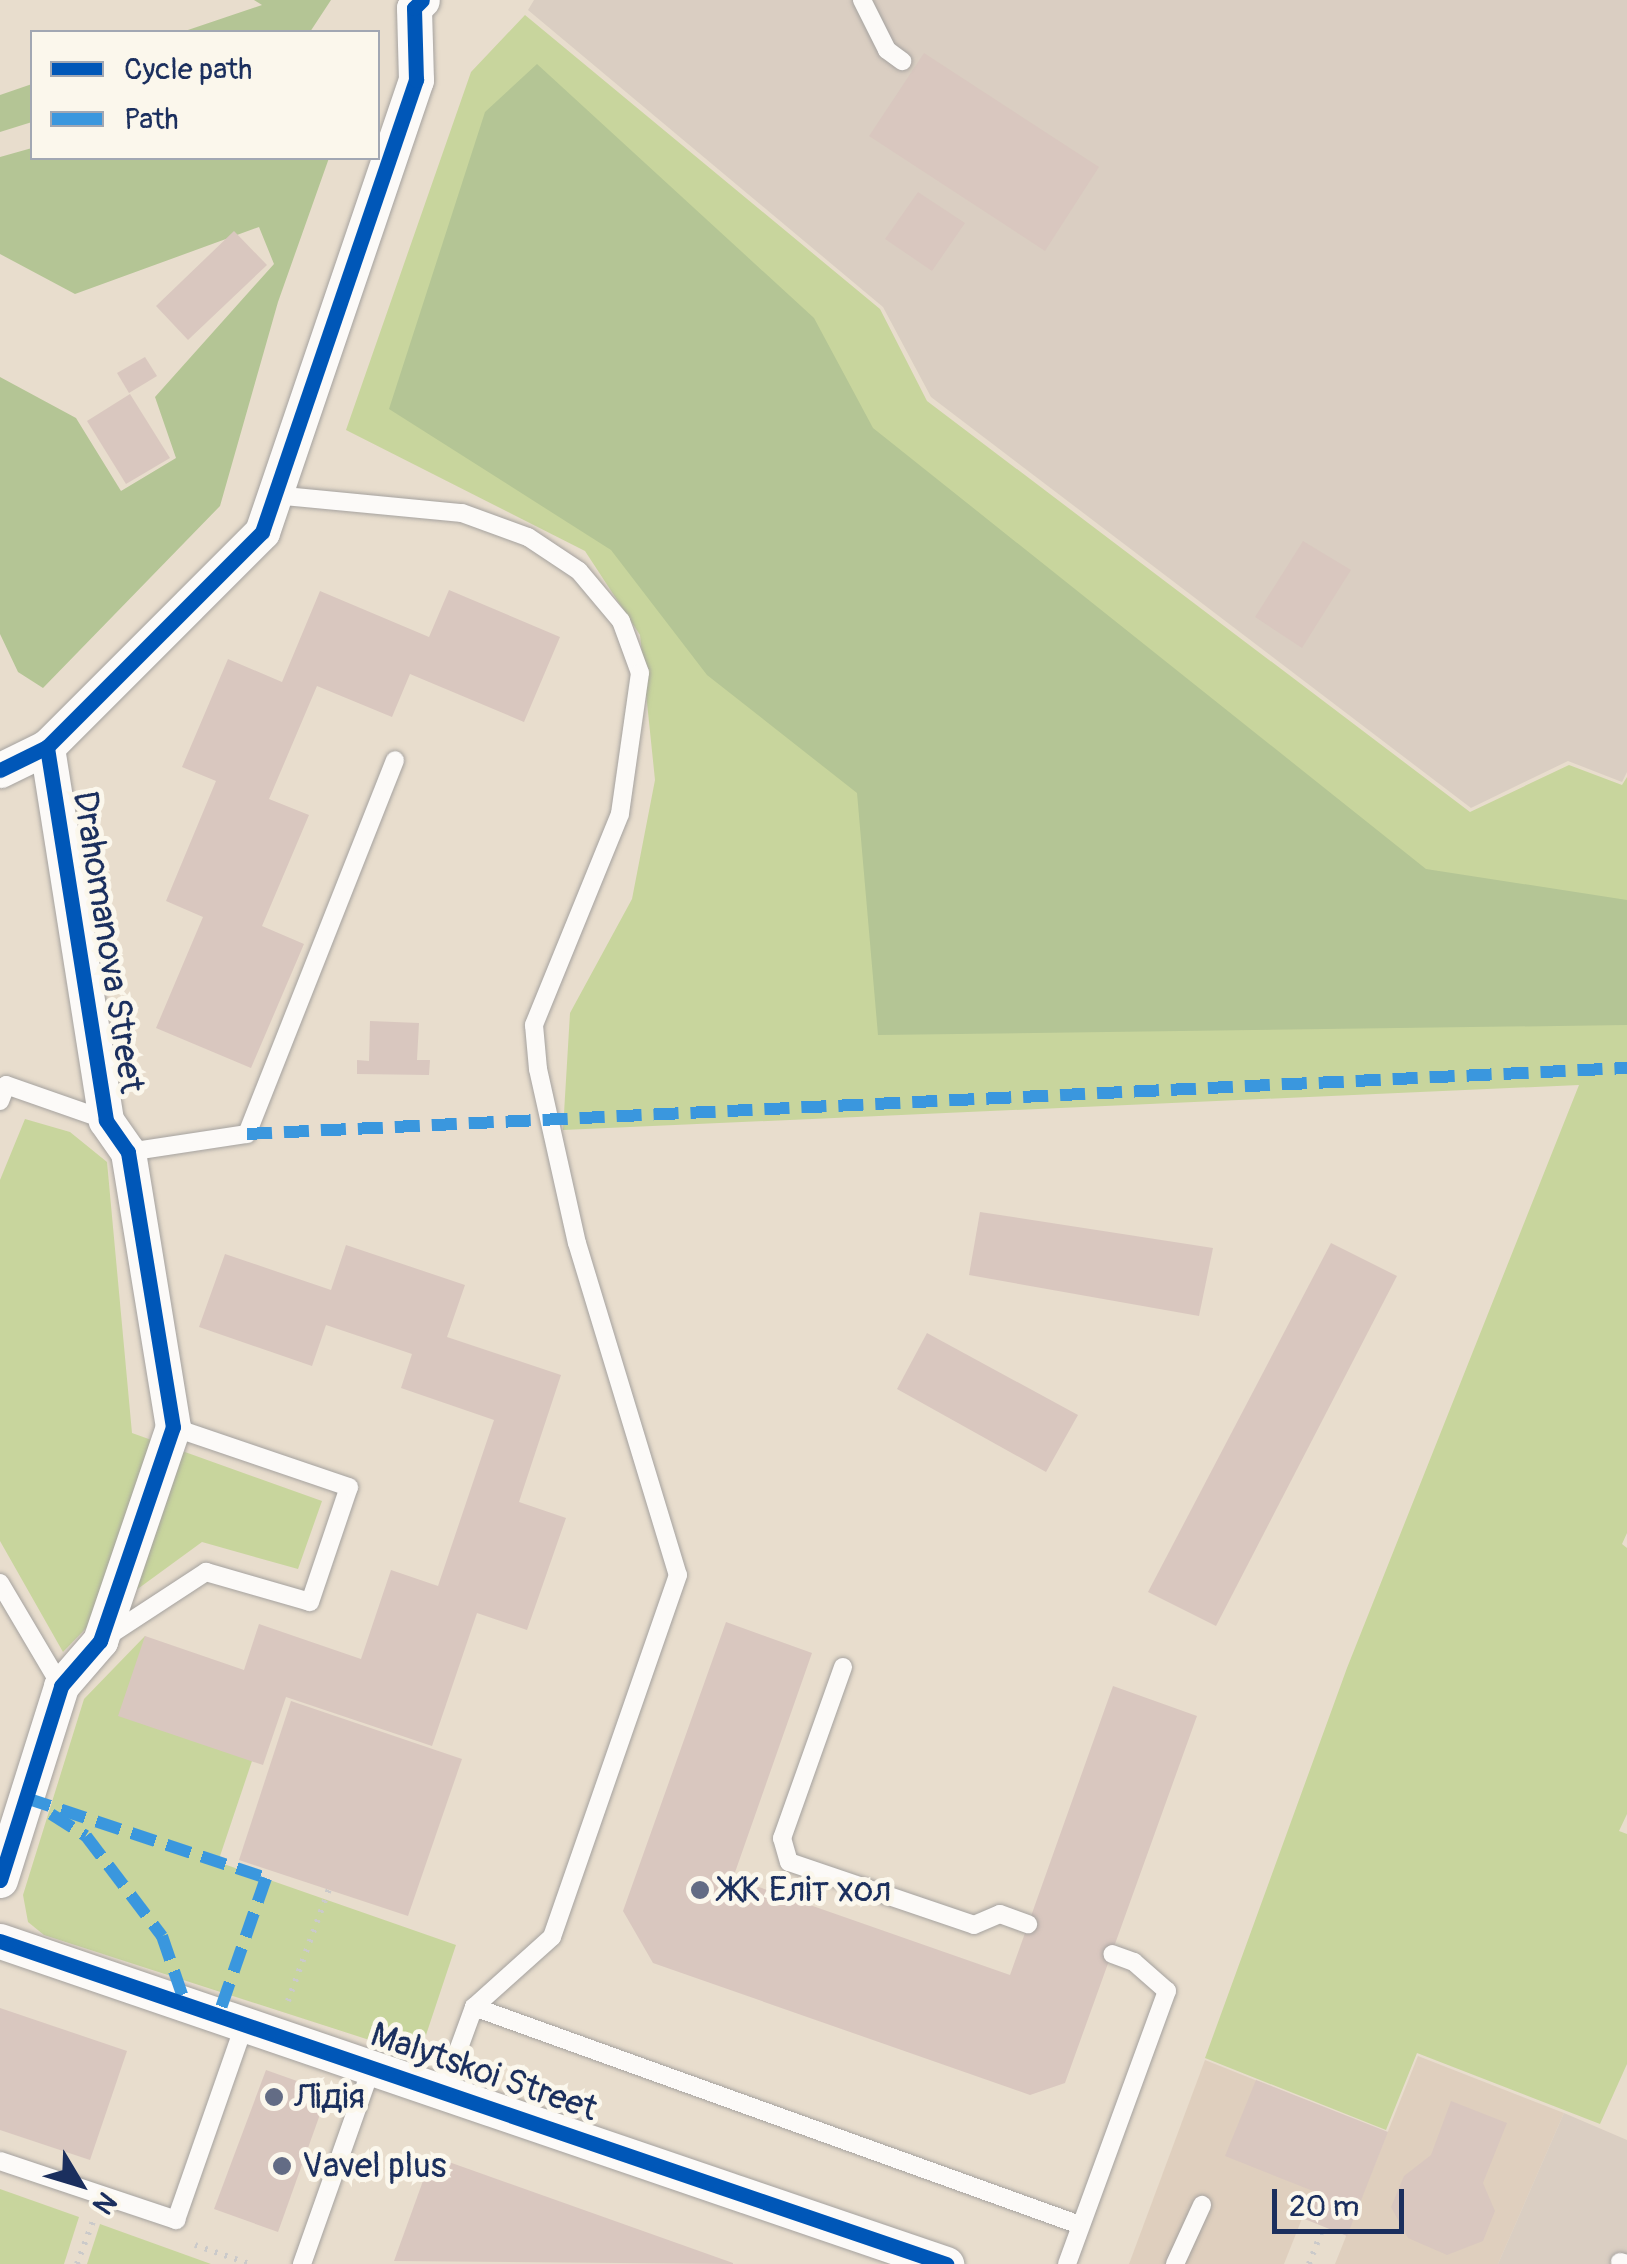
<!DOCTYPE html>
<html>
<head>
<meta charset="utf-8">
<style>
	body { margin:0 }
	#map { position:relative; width:1627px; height:2264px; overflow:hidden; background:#e8ddcd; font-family:Pangolin,sans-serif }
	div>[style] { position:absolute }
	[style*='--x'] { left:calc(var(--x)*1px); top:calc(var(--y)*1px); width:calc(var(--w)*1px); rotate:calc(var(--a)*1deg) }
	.built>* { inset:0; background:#dfcfbe }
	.industrial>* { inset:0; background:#dacec2 }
	.green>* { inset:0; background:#c8d59d }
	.forest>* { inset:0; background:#b4c595 }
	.building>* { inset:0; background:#d9c7bf }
	.path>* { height:6px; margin-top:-3px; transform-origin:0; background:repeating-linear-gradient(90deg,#cbcaca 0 2.5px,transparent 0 10.5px) }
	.roads { filter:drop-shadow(0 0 2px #a5a29f) drop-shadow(0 0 2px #a5a29f) }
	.lane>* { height:18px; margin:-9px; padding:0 9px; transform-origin:9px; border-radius:9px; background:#fcfaf8 }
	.street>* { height:35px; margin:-17.5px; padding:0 17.5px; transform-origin:17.5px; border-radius:17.5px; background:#fcfaf8 }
	.quiet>* { height:12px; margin-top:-6px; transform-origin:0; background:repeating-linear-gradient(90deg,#3a97de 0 25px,transparent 0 37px) }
	.cycleway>* { height:15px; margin:-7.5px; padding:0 7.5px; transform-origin:7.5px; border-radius:7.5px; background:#0057b8 }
	.dots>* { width:28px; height:28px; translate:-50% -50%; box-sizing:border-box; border:5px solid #fbf7ec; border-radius:50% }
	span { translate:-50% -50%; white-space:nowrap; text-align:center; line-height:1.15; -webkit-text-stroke:10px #fbf7ec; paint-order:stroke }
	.street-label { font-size:35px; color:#1b2f5e }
	.poi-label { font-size:35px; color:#1b2f5e }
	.left { translate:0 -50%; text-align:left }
	.legend { position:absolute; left:30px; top:30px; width:350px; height:130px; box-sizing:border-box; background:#fbf7ec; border:2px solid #a1a7b3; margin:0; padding:12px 18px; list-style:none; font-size:30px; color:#1b2f5e }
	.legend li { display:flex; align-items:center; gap:20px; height:50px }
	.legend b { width:50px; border:2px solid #a1a7b3 }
	.north { position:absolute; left:30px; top:2134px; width:100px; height:100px; -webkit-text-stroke:8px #fbf7ec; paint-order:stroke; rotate:128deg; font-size:28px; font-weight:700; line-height:40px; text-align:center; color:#1b2f5e }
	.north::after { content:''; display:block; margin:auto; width:35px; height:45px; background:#1b2f5e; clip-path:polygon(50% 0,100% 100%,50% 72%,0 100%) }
	.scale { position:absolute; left:1272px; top:2189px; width:132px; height:45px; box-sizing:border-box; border:5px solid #1b2f5e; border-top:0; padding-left:12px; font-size:30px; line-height:35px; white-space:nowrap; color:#1b2f5e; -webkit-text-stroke:8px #fbf7ec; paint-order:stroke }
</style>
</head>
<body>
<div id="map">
	<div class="built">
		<div style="clip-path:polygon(1418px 2056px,1564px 2113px,1498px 2264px,1335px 2264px)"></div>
		<div style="clip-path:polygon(1205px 2060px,1343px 2115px,1284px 2264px,1129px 2264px)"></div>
	</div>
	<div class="industrial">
		<div style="clip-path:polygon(534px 0,1627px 0,1627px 772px,1622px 782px,1568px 761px,1471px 808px,931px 397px,883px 307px,528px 10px)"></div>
		<div style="clip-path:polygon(1564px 2113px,1627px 2140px,1627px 2264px,1498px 2264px)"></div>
	</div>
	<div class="green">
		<div style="clip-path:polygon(525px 15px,880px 309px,927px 401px,1470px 812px,1569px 765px,1622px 785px,1627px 777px,1627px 1533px,1622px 1544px,1627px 1548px,1627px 1814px,1619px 1831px,1627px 1834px,1627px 2064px,1600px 2124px,1417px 2053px,1386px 2130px,1205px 2058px,1347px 1668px,1579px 1085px,563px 1130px,570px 1013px,632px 899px,655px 780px,640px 635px,585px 551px,346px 430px,471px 72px)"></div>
		<div style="clip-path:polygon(25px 1119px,70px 1132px,107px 1162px,132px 1433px,322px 1501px,298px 1569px,202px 1542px,91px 1623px,63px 1652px,0 1541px,0 1180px)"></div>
		<div style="clip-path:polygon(145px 1636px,252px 1761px,218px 1862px,456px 1945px,419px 2056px,44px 1935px,28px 1922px,23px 1895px,84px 1699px)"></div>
		<div style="clip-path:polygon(0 2189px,79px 2217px,64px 2264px,0 2264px)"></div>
		<div style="clip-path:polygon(100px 2224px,211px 2264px,87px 2264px)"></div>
	</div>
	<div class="forest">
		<div style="clip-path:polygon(254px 0,331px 0,310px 32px,182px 32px,262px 5px)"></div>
		<div style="clip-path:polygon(537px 64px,814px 318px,873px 428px,1426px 869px,1627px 900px,1627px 1025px,878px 1035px,857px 793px,707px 675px,611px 550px,389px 409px,485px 112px)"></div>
		<div style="clip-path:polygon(32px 84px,32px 122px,0 132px,0 95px)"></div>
		<div style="clip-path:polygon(32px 148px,32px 158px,329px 158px,278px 302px,220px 506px,43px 688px,18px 672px,0 634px,0 377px,76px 418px,121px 491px,176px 458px,155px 397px,274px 264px,259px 227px,75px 294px,0 254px,0 157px)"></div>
	</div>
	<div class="building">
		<div style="clip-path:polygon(924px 53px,1099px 167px,1045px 251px,869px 136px)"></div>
		<div style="clip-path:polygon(918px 192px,965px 223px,932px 271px,885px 239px)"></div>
		<div style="clip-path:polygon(234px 231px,267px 265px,188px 340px,156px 306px)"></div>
		<div style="clip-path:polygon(145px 357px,157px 376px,129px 393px,117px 373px)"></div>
		<div style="clip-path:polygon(130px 394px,170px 458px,126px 484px,87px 421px)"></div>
		<div style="clip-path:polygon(1303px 541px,1351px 570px,1302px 648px,1255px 617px)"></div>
		<div style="clip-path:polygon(449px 590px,560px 637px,524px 722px,410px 674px,392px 717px,317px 686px,269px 799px,309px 815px,262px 926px,304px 944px,251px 1068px,156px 1028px,203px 917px,166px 901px,216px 781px,182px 767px,228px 659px,282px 682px,320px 591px,429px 637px)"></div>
		<div style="clip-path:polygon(370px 1021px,419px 1023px,417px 1060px,430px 1060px,429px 1075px,357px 1074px,357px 1060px,369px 1061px)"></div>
		<div style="clip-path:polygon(980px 1212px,1213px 1248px,1199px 1316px,969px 1275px)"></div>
		<div style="clip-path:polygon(1331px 1243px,1397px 1276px,1216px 1626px,1148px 1592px)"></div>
		<div style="clip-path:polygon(346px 1245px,465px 1285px,447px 1337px,561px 1375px,519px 1502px,566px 1518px,527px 1630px,477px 1613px,432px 1746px,286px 1697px,263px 1765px,118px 1716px,145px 1636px,244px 1670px,259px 1624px,361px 1659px,391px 1570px,438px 1586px,494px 1420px,401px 1388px,412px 1354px,326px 1325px,312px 1366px,199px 1327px,225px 1254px,331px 1290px)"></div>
		<div style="clip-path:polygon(927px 1333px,1078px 1415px,1046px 1472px,897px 1389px)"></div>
		<div style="clip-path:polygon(726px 1622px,812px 1653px,733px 1878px,1010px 1975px,1113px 1686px,1197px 1716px,1065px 2083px,1030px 2095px,653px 1963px,623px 1911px)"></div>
		<div style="clip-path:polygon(291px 1701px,462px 1759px,408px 1916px,239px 1860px)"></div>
		<div style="clip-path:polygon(0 2008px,127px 2051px,90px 2160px,0 2130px)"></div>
		<div style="clip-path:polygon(266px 2070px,328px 2092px,278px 2232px,214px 2209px)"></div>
		<div style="clip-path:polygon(1256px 2080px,1388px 2132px,1347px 2236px,1302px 2218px,1313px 2191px,1225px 2156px)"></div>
		<div style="clip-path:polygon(1451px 2101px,1507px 2123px,1483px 2183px,1495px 2211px,1483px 2241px,1447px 2255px,1408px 2238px,1391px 2207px,1404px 2176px,1431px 2155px)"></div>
		<div style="clip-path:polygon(432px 2156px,733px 2263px,733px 2264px,394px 2261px)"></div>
	</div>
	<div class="path">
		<div style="--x:288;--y:2001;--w:119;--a:-69.9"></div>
		<div style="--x:195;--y:2245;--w:58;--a:19.1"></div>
		<div style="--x:77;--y:2264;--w:46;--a:-69.6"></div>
		<div style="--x:1309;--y:2264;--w:34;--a:-69"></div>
	</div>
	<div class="roads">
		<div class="lane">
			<div style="--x:862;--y:0;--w:56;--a:63.4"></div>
			<div style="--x:887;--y:50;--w:19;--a:36"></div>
			<div style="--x:274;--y:495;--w:189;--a:5.5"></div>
			<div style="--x:462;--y:513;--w:70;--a:20"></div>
			<div style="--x:528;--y:537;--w:61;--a:33.7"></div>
			<div style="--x:579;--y:571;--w:65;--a:50"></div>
			<div style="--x:621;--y:621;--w:55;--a:69.9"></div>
			<div style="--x:640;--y:673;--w:142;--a:98.1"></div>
			<div style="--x:620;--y:814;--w:228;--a:112.2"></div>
			<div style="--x:534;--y:1025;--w:44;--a:84.8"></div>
			<div style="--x:538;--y:1069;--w:178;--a:77.4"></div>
			<div style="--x:577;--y:1243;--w:347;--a:73.1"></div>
			<div style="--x:678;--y:1575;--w:383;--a:109.2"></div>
			<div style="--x:552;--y:1937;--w:105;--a:138.1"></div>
			<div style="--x:474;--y:2007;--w:87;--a:110.1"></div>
			<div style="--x:0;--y:1101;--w:17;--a:-69"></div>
			<div style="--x:6;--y:1085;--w:106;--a:19.3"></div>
			<div style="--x:128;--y:1152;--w:120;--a:-8.6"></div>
			<div style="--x:247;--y:1134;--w:402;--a:-68.4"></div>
			<div style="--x:0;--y:1583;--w:120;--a:59.4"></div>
			<div style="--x:105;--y:1638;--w:121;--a:-33.2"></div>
			<div style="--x:206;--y:1572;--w:108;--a:16.1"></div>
			<div style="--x:310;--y:1602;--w:121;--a:-71.3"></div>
			<div style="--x:349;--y:1487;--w:186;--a:-161.2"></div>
			<div style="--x:843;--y:1667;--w:182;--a:109.6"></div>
			<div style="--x:782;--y:1838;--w:25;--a:74"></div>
			<div style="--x:789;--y:1862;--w:195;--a:18.8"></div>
			<div style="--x:974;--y:1925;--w:28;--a:-23"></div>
			<div style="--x:1000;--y:1914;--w:30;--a:20"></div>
			<div style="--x:474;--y:2007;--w:644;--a:19.79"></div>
			<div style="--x:0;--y:2161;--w:186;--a:18.5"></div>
			<div style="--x:176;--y:2220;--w:209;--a:-70.7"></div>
			<div style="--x:1620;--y:2262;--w:7;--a:16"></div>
			<div style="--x:302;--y:2264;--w:212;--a:-70.5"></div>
			<div style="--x:1067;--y:2264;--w:291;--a:-69.9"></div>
			<div style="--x:1167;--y:1991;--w:44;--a:-138.7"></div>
			<div style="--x:1134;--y:1962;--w:23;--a:-160"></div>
			<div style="--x:1175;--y:2264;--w:65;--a:-65.4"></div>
		</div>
		<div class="street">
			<div style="--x:0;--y:770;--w:52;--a:-26.1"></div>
			<div style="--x:47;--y:747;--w:304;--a:-45"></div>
			<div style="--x:262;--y:532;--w:478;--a:-71.2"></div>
			<div style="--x:416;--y:80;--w:72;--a:-91.6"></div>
			<div style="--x:414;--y:8;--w:11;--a:-45"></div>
			<div style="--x:0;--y:1880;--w:203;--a:-72.5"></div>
			<div style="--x:61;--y:1686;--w:60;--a:-49.1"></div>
			<div style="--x:100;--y:1641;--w:226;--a:-71.2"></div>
			<div style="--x:173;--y:1427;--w:279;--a:-99.3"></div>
			<div style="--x:128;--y:1152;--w:39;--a:-125"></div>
			<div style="--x:106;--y:1120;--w:378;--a:-99"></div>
			<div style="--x:0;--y:1941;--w:1000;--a:18.85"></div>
		</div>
	</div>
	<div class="quiet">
		<div style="--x:247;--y:1134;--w:1382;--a:-2.74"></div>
		<div style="--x:26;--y:1798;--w:253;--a:18.4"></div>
		<div style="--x:266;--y:1878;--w:144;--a:109.1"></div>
		<div style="--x:51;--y:1814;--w:41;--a:32.2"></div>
		<div style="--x:86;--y:1836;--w:126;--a:52.8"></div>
		<div style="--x:162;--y:1936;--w:71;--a:71.1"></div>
	</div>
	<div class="cycleway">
		<div style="--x:0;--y:770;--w:52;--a:-26.1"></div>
		<div style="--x:47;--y:747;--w:304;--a:-45"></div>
		<div style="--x:262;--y:532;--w:478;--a:-71.2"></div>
		<div style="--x:416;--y:80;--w:72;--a:-91.6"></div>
		<div style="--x:414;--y:8;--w:11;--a:-45"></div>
		<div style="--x:0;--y:1880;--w:203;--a:-72.5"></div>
		<div style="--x:61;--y:1686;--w:60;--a:-49.1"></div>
		<div style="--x:100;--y:1641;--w:226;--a:-71.2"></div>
		<div style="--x:173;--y:1427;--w:279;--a:-99.3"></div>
		<div style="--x:128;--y:1152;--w:39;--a:-125"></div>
		<div style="--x:106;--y:1120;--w:378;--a:-99"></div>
		<div style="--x:0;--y:1941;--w:1000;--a:18.85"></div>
	</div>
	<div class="dots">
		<div style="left:700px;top:1890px;background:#636c85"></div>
		<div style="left:274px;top:2097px;background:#636c85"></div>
		<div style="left:282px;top:2166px;background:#636c85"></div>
	</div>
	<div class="street-label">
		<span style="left:108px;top:942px;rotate:81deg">Drahomanova Street</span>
		<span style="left:484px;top:2072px;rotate:19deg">Malytskoi Street</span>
	</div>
	<div class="poi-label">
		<span class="left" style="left:720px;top:1890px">ЖК Еліт хол</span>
		<span class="left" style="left:294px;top:2097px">Лідія</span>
		<span class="left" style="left:302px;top:2166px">Vavel plus</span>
	</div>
	<ul class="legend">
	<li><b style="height:12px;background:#0057b8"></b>Cycle path</li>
	<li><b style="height:12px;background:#3a97de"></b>Path</li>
	</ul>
	<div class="north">N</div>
	<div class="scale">20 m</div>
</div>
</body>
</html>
